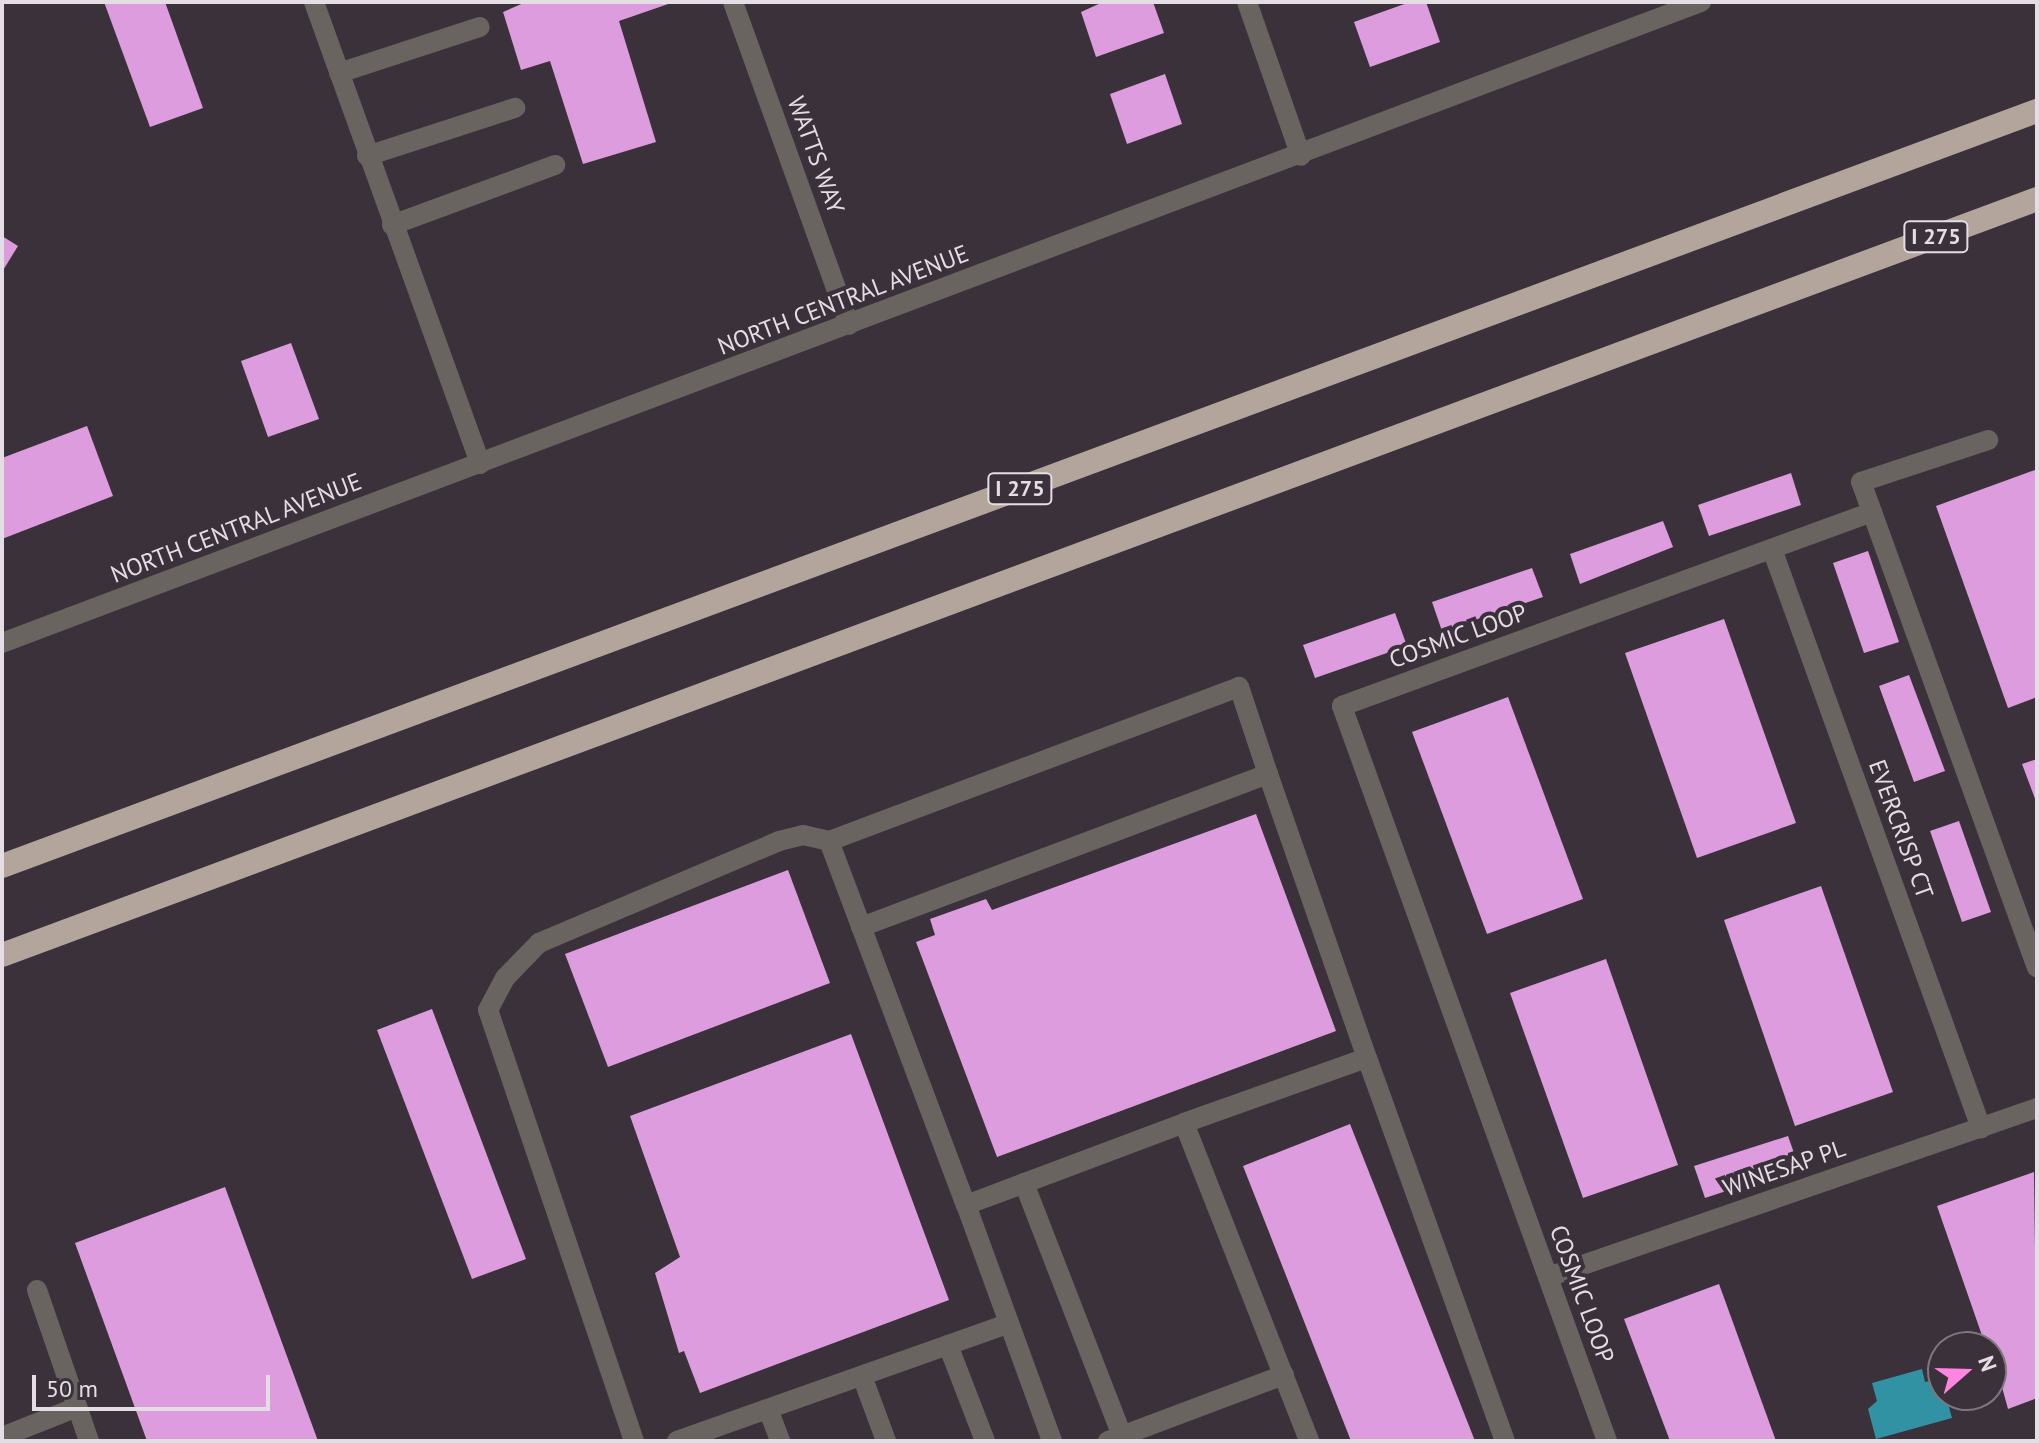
<!DOCTYPE html>
<html>
<head>
<meta charset="utf-8">
<style>
	body { margin:0 }
	#map { position:relative; width:2039px; height:1443px; overflow:hidden; background:#3b313b; font-family:"PT Sans",sans-serif }
	div>[style] { position:absolute }
	[style*='--x'] { left:calc(var(--x)*1px); top:calc(var(--y)*1px); width:calc(var(--w)*1px); rotate:calc(var(--a)*1deg) }
	.water>* { inset:0; background:#3192a4 }
	.building>* { inset:0; background:#dd9cdd }
	.minor>* { height:20px; margin:-10px; padding:0 10px; transform-origin:10px; border-radius:10px; background:#6a6461 }
	.highway>* { height:24px; margin:-12px; padding:0 12px; transform-origin:12px; border-radius:12px; background:#b3a49c }
	span { translate:-50% -50%; white-space:nowrap; text-align:center; line-height:1.15; -webkit-text-stroke:8px #3b313b; paint-order:stroke }
	.shield-label span { padding:2px 6px; background:#3b313b; border:2px solid; border-radius:6px; -webkit-text-stroke-width:0 }
	.shield-label { font-size:22px; color:#e4dee4; font-weight:700 }
	.street-label { font-size:24px; color:#e4dee4 }
	.frame { position:absolute; inset:0; border:4px solid #e4dee4; pointer-events:none }
	.north { position:absolute; left:1927px; top:1331px; width:80px; height:80px; box-sizing:border-box; background:#3b313b; border:2px solid #7f767f; border-radius:50%; rotate:70deg; font-size:22px; font-weight:700; line-height:32px; text-align:center; color:#e4dee4 }
	.north::after { content:''; display:block; margin:auto; width:28px; height:36px; background:#fe85e0; clip-path:polygon(50% 0,100% 100%,50% 72%,0 100%) }
	.scale { position:absolute; left:32px; top:1375px; width:238px; height:36px; box-sizing:border-box; border:4px solid #e4dee4; border-top:0; padding-left:10px; font-size:24px; line-height:28px; white-space:nowrap; color:#e4dee4; -webkit-text-stroke:6px #3b313b; paint-order:stroke }
</style>
</head>
<body>
<div id="map">
	<div class="water">
		<div style="clip-path:polygon(1922px 1369px,1925px 1382px,1941px 1378px,1952px 1418px,1876px 1439px,1868px 1409px,1877px 1401px,1872px 1383px)"></div>
	</div>
	<div class="building">
		<div style="clip-path:polygon(104px 2px,165px 2px,203px 108px,150px 127px)"></div>
		<div style="clip-path:polygon(526px 2px,674px 2px,619px 21px,656px 142px,583px 164px,550px 61px,521px 70px,503px 12px)"></div>
		<div style="clip-path:polygon(1103px 2px,1153px 2px,1164px 33px,1096px 57px,1081px 12px)"></div>
		<div style="clip-path:polygon(1410px 2px,1426px 2px,1440px 42px,1370px 67px,1354px 22px)"></div>
		<div style="clip-path:polygon(1165px 74px,1182px 124px,1127px 144px,1110px 94px)"></div>
		<div style="clip-path:polygon(2px 236px,18px 246px,2px 272px)"></div>
		<div style="clip-path:polygon(291px 343px,319px 419px,268px 437px,241px 361px)"></div>
		<div style="clip-path:polygon(87px 426px,113px 496px,2px 539px,2px 458px)"></div>
		<div style="clip-path:polygon(2035px 470px,2037px 697px,2008px 708px,1936px 506px)"></div>
		<div style="clip-path:polygon(1791px 473px,1801px 505px,1709px 536px,1698px 505px)"></div>
		<div style="clip-path:polygon(1663px 521px,1673px 547px,1580px 584px,1570px 554px)"></div>
		<div style="clip-path:polygon(1868px 551px,1899px 642px,1864px 653px,1833px 563px)"></div>
		<div style="clip-path:polygon(1532px 568px,1543px 597px,1442px 631px,1432px 602px)"></div>
		<div style="clip-path:polygon(1395px 613px,1407px 646px,1315px 678px,1303px 645px)"></div>
		<div style="clip-path:polygon(1724px 619px,1796px 823px,1697px 858px,1625px 653px)"></div>
		<div style="clip-path:polygon(1909px 675px,1945px 771px,1914px 782px,1879px 686px)"></div>
		<div style="clip-path:polygon(1508px 697px,1583px 899px,1487px 934px,1412px 732px)"></div>
		<div style="clip-path:polygon(2037px 759px,2037px 804px,2022px 764px)"></div>
		<div style="clip-path:polygon(1256px 814px,1336px 1031px,997px 1157px,916px 942px,935px 935px,930px 919px,986px 899px,992px 910px)"></div>
		<div style="clip-path:polygon(1959px 821px,1991px 912px,1962px 922px,1930px 831px)"></div>
		<div style="clip-path:polygon(788px 870px,830px 983px,608px 1067px,565px 954px)"></div>
		<div style="clip-path:polygon(1821px 886px,1893px 1092px,1795px 1126px,1724px 920px)"></div>
		<div style="clip-path:polygon(1606px 959px,1678px 1165px,1583px 1198px,1510px 993px)"></div>
		<div style="clip-path:polygon(432px 1009px,526px 1259px,472px 1279px,377px 1030px)"></div>
		<div style="clip-path:polygon(851px 1034px,949px 1300px,700px 1393px,684px 1351px,679px 1353px,655px 1273px,680px 1257px,630px 1116px)"></div>
		<div style="clip-path:polygon(1350px 1124px,1475px 1441px,1351px 1441px,1243px 1166px)"></div>
		<div style="clip-path:polygon(1788px 1136px,1799px 1167px,1705px 1198px,1694px 1166px)"></div>
		<div style="clip-path:polygon(2034px 1172px,2037px 1398px,2008px 1409px,1991px 1347px,1986px 1347px,1937px 1206px)"></div>
		<div style="clip-path:polygon(225px 1187px,318px 1441px,147px 1441px,75px 1243px)"></div>
		<div style="clip-path:polygon(1719px 1284px,1776px 1441px,1670px 1441px,1624px 1319px)"></div>
	</div>
	<div class="minor">
		<div style="--x:314;--y:2;--w:491;--a:70.2"></div>
		<div style="--x:733;--y:2;--w:343;--a:70.2"></div>
		<div style="--x:1247;--y:2;--w:163;--a:70.7"></div>
		<div style="--x:339;--y:73;--w:148;--a:-18.1"></div>
		<div style="--x:367;--y:156;--w:156;--a:-18"></div>
		<div style="--x:392;--y:225;--w:174;--a:-20.2"></div>
		<div style="--x:1872;--y:512;--w:32;--a:-110"></div>
		<div style="--x:1861;--y:482;--w:134;--a:-18.3"></div>
		<div style="--x:1772;--y:549;--w:616;--a:70.15"></div>
		<div style="--x:2;--y:643;--w:1816;--a:-20.67"></div>
		<div style="--x:1268;--y:774;--w:301;--a:70.8"></div>
		<div style="--x:861;--y:927;--w:435;--a:-20.6"></div>
		<div style="--x:1268;--y:774;--w:92;--a:-108.4"></div>
		<div style="--x:1239;--y:687;--w:438;--a:159.4"></div>
		<div style="--x:829;--y:841;--w:389;--a:69.4"></div>
		<div style="--x:1184;--y:1123;--w:194;--a:-19.6"></div>
		<div style="--x:1367;--y:1058;--w:407;--a:70.2"></div>
		<div style="--x:1024;--y:1183;--w:277;--a:68.8"></div>
		<div style="--x:1548;--y:1277;--w:517;--a:-19.07"></div>
		<div style="--x:37;--y:1290;--w:160;--a:71"></div>
		<div style="--x:948;--y:1345;--w:103;--a:68.9"></div>
		<div style="--x:862;--y:1376;--w:69;--a:69.7"></div>
		<div style="--x:768;--y:1409;--w:34;--a:69"></div>
		<div style="--x:2;--y:1437;--w:81;--a:-21.8"></div>
		<div style="--x:634;--y:1441;--w:455;--a:-108.7"></div>
		<div style="--x:488;--y:1010;--w:36;--a:-62"></div>
		<div style="--x:505;--y:978;--w:49;--a:-45.8"></div>
		<div style="--x:539;--y:943;--w:261;--a:-23"></div>
		<div style="--x:779;--y:841;--w:25;--a:-14"></div>
		<div style="--x:803;--y:835;--w:27;--a:13"></div>
		<div style="--x:677;--y:1441;--w:350;--a:-19.5"></div>
		<div style="--x:1052;--y:1441;--w:251;--a:-110"></div>
		<div style="--x:966;--y:1205;--w:233;--a:-20.6"></div>
		<div style="--x:1184;--y:1123;--w:342;--a:68.5"></div>
		<div style="--x:1108;--y:1441;--w:188;--a:-20.6"></div>
		<div style="--x:1607;--y:1441;--w:781;--a:-109.83"></div>
		<div style="--x:1342;--y:706;--w:564;--a:-20.1"></div>
		<div style="--x:1872;--y:512;--w:484;--a:70.1"></div>
	</div>
	<div class="highway">
		<div style="--x:2;--y:866;--w:2171;--a:-20.36"></div>
		<div style="--x:2;--y:955;--w:2171;--a:-20.38"></div>
	</div>
	<div class="shield-label">
		<span style="left:1936px;top:237px">I 275</span>
		<span style="left:1020px;top:489px">I 275</span>
	</div>
	<div class="street-label">
		<span style="left:816px;top:155px;rotate:70deg">WATTS WAY</span>
		<span style="left:843px;top:300px;rotate:-21deg">NORTH CENTRAL AVENUE</span>
		<span style="left:236px;top:528px;rotate:-21deg">NORTH CENTRAL AVENUE</span>
		<span style="left:1458px;top:636px;rotate:-20deg">COSMIC LOOP</span>
		<span style="left:1901px;top:829px;rotate:70deg">EVERCRISP CT</span>
		<span style="left:1784px;top:1168px;rotate:-19deg">WINESAP PL</span>
		<span style="left:1582px;top:1294px;rotate:70deg">COSMIC LOOP</span>
	</div>
	<div class="frame"></div>
	<div class="north">N</div>
	<div class="scale">50 m</div>
</div>
</body>
</html>
